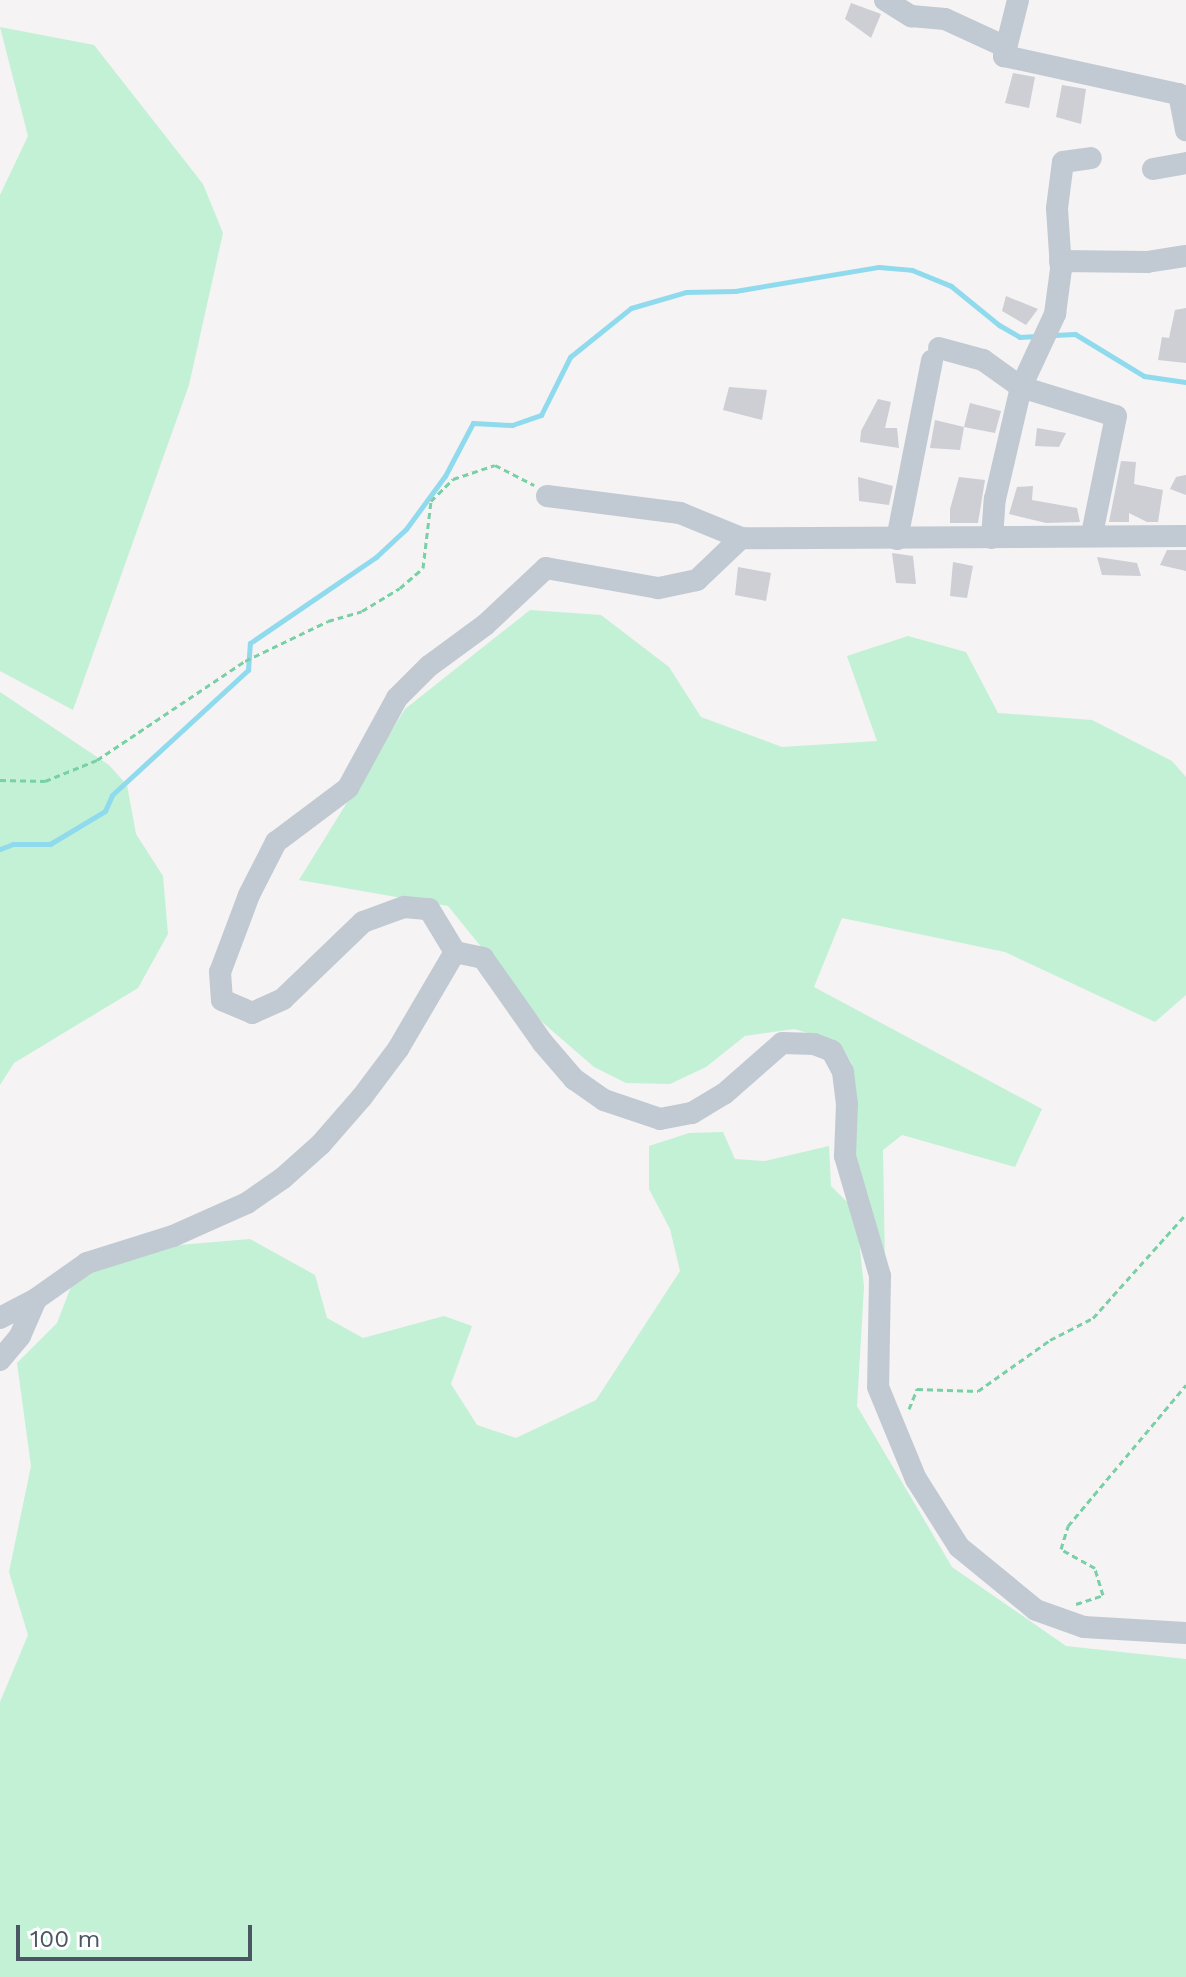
<!DOCTYPE html>
<html>
<head>
<meta charset="utf-8">
<style>
	body { margin:0 }
	#map { position:relative; width:1186px; height:1977px; overflow:hidden; background:#f5f3f3; font-family:"Work Sans",sans-serif }
	div>[style] { position:absolute }
	[style*='--x'] { left:calc(var(--x)*1px); top:calc(var(--y)*1px); width:calc(var(--w)*1px); rotate:calc(var(--a)*1deg) }
	.green>* { inset:0; background:#c3f1d5 }
	.stream>* { height:5px; margin:-2.5px; padding:0 2.5px; transform-origin:2.5px; border-radius:2.5px; background:#90daee }
	.building>* { inset:0; background:#cdcfd5 }
	.path>* { height:3px; margin-top:-1.5px; transform-origin:0; background:repeating-linear-gradient(90deg,#7ad0a6 0 6px,transparent 0 10px) }
	.minor>* { height:22px; margin:-11px; padding:0 11px; transform-origin:11px; border-radius:11px; background:#c1cad2 }
	span { translate:-50% -50%; white-space:nowrap; text-align:center; line-height:1.15; -webkit-text-stroke:7px #fff; paint-order:stroke }
	.scale { position:absolute; left:16px; top:1925px; width:236px; height:36px; box-sizing:border-box; border:4px solid #4a5661; border-top:0; padding-left:10px; font-size:24px; line-height:28px; white-space:nowrap; color:#4a5661; -webkit-text-stroke:6px #fff; paint-order:stroke }
</style>
</head>
<body>
<div id="map">
	<div class="green">
		<div style="clip-path:polygon(0 27px,94px 45px,203px 184px,223px 233px,189px 385px,73px 710px,0 671px,0 195px,28px 136px)"></div>
		<div style="clip-path:polygon(530px 610px,601px 615px,669px 667px,701px 717px,782px 747px,877px 741px,847px 656px,908px 636px,966px 652px,998px 713px,1092px 720px,1172px 761px,1186px 777px,1186px 995px,1155px 1022px,1005px 952px,842px 918px,814px 987px,1042px 1109px,1015px 1167px,902px 1135px,883px 1150px,886px 1322px,851px 1158px,852px 1064px,839px 1042px,794px 1029px,745px 1036px,706px 1067px,670px 1084px,626px 1083px,594px 1067px,542px 1022px,448px 906px,299px 880px,405px 709px)"></div>
		<div style="clip-path:polygon(0 692px,109px 765px,127px 785px,136px 834px,163px 876px,168px 934px,138px 988px,14px 1063px,0 1085px)"></div>
		<div style="clip-path:polygon(723px 1132px,735px 1159px,765px 1161px,829px 1146px,831px 1186px,856px 1211px,864px 1287px,857px 1406px,952px 1567px,1066px 1646px,1186px 1659px,1186px 1977px,0 1977px,0 1702px,28px 1635px,9px 1572px,31px 1466px,17px 1363px,57px 1323px,72px 1284px,108px 1261px,179px 1245px,250px 1239px,315px 1275px,327px 1318px,363px 1338px,444px 1316px,472px 1326px,451px 1384px,477px 1425px,516px 1438px,596px 1400px,680px 1271px,670px 1229px,649px 1189px,649px 1146px,689px 1133px)"></div>
	</div>
	<div class="stream">
		<div style="--x:1054;--y:335;--w:21;--a:-3"></div>
		<div style="--x:1075;--y:334;--w:81;--a:31.3"></div>
		<div style="--x:1144;--y:376;--w:42;--a:8.1"></div>
		<div style="--x:0;--y:849;--w:14;--a:-21"></div>
		<div style="--x:13;--y:844;--w:37;--a:0"></div>
		<div style="--x:50;--y:844;--w:64;--a:-31"></div>
		<div style="--x:105;--y:811;--w:17;--a:-66"></div>
		<div style="--x:112;--y:795;--w:185;--a:-42.6"></div>
		<div style="--x:248;--y:670;--w:27;--a:-86"></div>
		<div style="--x:250;--y:643;--w:153;--a:-34.3"></div>
		<div style="--x:376;--y:557;--w:41;--a:-43"></div>
		<div style="--x:406;--y:529;--w:66;--a:-53.7"></div>
		<div style="--x:445;--y:476;--w:60;--a:-62.2"></div>
		<div style="--x:473;--y:423;--w:39;--a:3"></div>
		<div style="--x:512;--y:425;--w:31;--a:-19"></div>
		<div style="--x:541;--y:415;--w:65;--a:-63.4"></div>
		<div style="--x:570;--y:357;--w:78;--a:-38.8"></div>
		<div style="--x:631;--y:308;--w:57;--a:-16.2"></div>
		<div style="--x:686;--y:292;--w:49;--a:-1.2"></div>
		<div style="--x:735;--y:291;--w:146;--a:-9.5"></div>
		<div style="--x:879;--y:267;--w:33;--a:5"></div>
		<div style="--x:912;--y:270;--w:42;--a:22.3"></div>
		<div style="--x:951;--y:286;--w:62;--a:39.1"></div>
		<div style="--x:999;--y:325;--w:24;--a:30"></div>
		<div style="--x:1020;--y:337;--w:16;--a:-4"></div>
	</div>
	<div class="building">
		<div style="clip-path:polygon(851px 3px,881px 14px,871px 38px,845px 19px)"></div>
		<div style="clip-path:polygon(1013px 73px,1035px 77px,1029px 108px,1005px 103px)"></div>
		<div style="clip-path:polygon(1062px 85px,1086px 89px,1081px 124px,1056px 117px)"></div>
		<div style="clip-path:polygon(1006px 296px,1038px 309px,1026px 325px,1002px 311px)"></div>
		<div style="clip-path:polygon(1186px 308px,1186px 363px,1158px 360px,1162px 337px,1169px 338px,1175px 310px)"></div>
		<div style="clip-path:polygon(729px 387px,767px 390px,762px 420px,723px 410px)"></div>
		<div style="clip-path:polygon(878px 399px,891px 402px,885px 428px,897px 428px,899px 448px,860px 442px,861px 431px)"></div>
		<div style="clip-path:polygon(970px 403px,1001px 411px,995px 433px,964px 427px)"></div>
		<div style="clip-path:polygon(935px 420px,964px 427px,960px 450px,930px 448px)"></div>
		<div style="clip-path:polygon(1037px 428px,1066px 433px,1059px 447px,1035px 446px)"></div>
		<div style="clip-path:polygon(1121px 461px,1136px 462px,1134px 484px,1163px 490px,1158px 522px,1147px 522px,1129px 513px,1129px 522px,1109px 522px)"></div>
		<div style="clip-path:polygon(1186px 475px,1186px 495px,1170px 489px,1176px 477px)"></div>
		<div style="clip-path:polygon(858px 477px,893px 486px,889px 505px,859px 501px)"></div>
		<div style="clip-path:polygon(959px 477px,985px 480px,978px 523px,950px 523px,950px 509px)"></div>
		<div style="clip-path:polygon(1033px 486px,1032px 500px,1077px 508px,1080px 522px,1046px 523px,1009px 514px,1017px 487px)"></div>
		<div style="clip-path:polygon(1167px 550px,1186px 550px,1186px 571px,1160px 565px)"></div>
		<div style="clip-path:polygon(892px 553px,913px 556px,916px 584px,896px 583px)"></div>
		<div style="clip-path:polygon(1097px 557px,1137px 563px,1141px 576px,1102px 575px)"></div>
		<div style="clip-path:polygon(953px 562px,973px 566px,967px 598px,950px 596px)"></div>
		<div style="clip-path:polygon(738px 567px,771px 573px,766px 601px,735px 595px)"></div>
	</div>
	<div class="path">
		<div style="--x:0;--y:780;--w:45;--a:1.3"></div>
		<div style="--x:45;--y:781;--w:56;--a:-22"></div>
		<div style="--x:97;--y:760;--w:178;--a:-33.8"></div>
		<div style="--x:245;--y:661;--w:92;--a:-25.7"></div>
		<div style="--x:328;--y:621;--w:35;--a:-16"></div>
		<div style="--x:362;--y:611;--w:44;--a:-31.2"></div>
		<div style="--x:400;--y:588;--w:30;--a:-41"></div>
		<div style="--x:423;--y:568;--w:67;--a:-83.2"></div>
		<div style="--x:431;--y:501;--w:31;--a:-45"></div>
		<div style="--x:453;--y:479;--w:44;--a:-18.4"></div>
		<div style="--x:495;--y:465;--w:44;--a:27.1"></div>
		<div style="--x:909;--y:1409;--w:22;--a:-68"></div>
		<div style="--x:917;--y:1389;--w:61;--a:1.9"></div>
		<div style="--x:978;--y:1391;--w:88;--a:-35.3"></div>
		<div style="--x:1050;--y:1340;--w:48;--a:-27.1"></div>
		<div style="--x:1093;--y:1318;--w:140;--a:-48.2"></div>
		<div style="--x:1076;--y:1604;--w:28;--a:-18"></div>
		<div style="--x:1103;--y:1595;--w:28;--a:-107"></div>
		<div style="--x:1095;--y:1568;--w:39;--a:-151"></div>
		<div style="--x:1061;--y:1549;--w:24;--a:-73"></div>
		<div style="--x:1068;--y:1526;--w:184;--a:-50.1"></div>
	</div>
	<div class="minor">
		<div style="--x:885;--y:0;--w:31;--a:32"></div>
		<div style="--x:911;--y:16;--w:34;--a:5"></div>
		<div style="--x:945;--y:19;--w:67;--a:24.7"></div>
		<div style="--x:1018;--y:0;--w:58;--a:104"></div>
		<div style="--x:1004;--y:56;--w:179;--a:12.3"></div>
		<div style="--x:1179;--y:94;--w:37;--a:79"></div>
		<div style="--x:1153;--y:169;--w:34;--a:-10"></div>
		<div style="--x:1060;--y:261;--w:87;--a:0.7"></div>
		<div style="--x:1147;--y:262;--w:39;--a:-9"></div>
		<div style="--x:939;--y:348;--w:46;--a:15.3"></div>
		<div style="--x:983;--y:360;--w:47;--a:35.4"></div>
		<div style="--x:1021;--y:387;--w:99;--a:17"></div>
		<div style="--x:1116;--y:416;--w:120;--a:101.5"></div>
		<div style="--x:547;--y:496;--w:134;--a:7.3"></div>
		<div style="--x:680;--y:513;--w:66;--a:22.3"></div>
		<div style="--x:1186;--y:536;--w:445;--a:179.7"></div>
		<div style="--x:741;--y:538;--w:61;--a:136.3"></div>
		<div style="--x:697;--y:580;--w:40;--a:168"></div>
		<div style="--x:658;--y:588;--w:114;--a:-169.9"></div>
		<div style="--x:546;--y:568;--w:83;--a:136.9"></div>
		<div style="--x:485;--y:625;--w:69;--a:143.8"></div>
		<div style="--x:429;--y:666;--w:45;--a:135"></div>
		<div style="--x:397;--y:698;--w:102;--a:118.6"></div>
		<div style="--x:348;--y:788;--w:90;--a:143.1"></div>
		<div style="--x:276;--y:842;--w:59;--a:117"></div>
		<div style="--x:249;--y:895;--w:82;--a:110.6"></div>
		<div style="--x:220;--y:972;--w:28;--a:86"></div>
		<div style="--x:222;--y:1000;--w:33;--a:23"></div>
		<div style="--x:252;--y:1013;--w:34;--a:-24"></div>
		<div style="--x:283;--y:999;--w:111;--a:-43.9"></div>
		<div style="--x:363;--y:922;--w:44;--a:-20.1"></div>
		<div style="--x:404;--y:907;--w:25;--a:5"></div>
		<div style="--x:429;--y:909;--w:50;--a:58.8"></div>
		<div style="--x:455;--y:952;--w:29;--a:12"></div>
		<div style="--x:483;--y:958;--w:104;--a:54.8"></div>
		<div style="--x:543;--y:1043;--w:48;--a:49.3"></div>
		<div style="--x:574;--y:1079;--w:37;--a:35"></div>
		<div style="--x:604;--y:1100;--w:59;--a:18.7"></div>
		<div style="--x:660;--y:1119;--w:33;--a:-11"></div>
		<div style="--x:692;--y:1113;--w:37;--a:-31"></div>
		<div style="--x:724;--y:1094;--w:77;--a:-41.3"></div>
		<div style="--x:782;--y:1043;--w:32;--a:2"></div>
		<div style="--x:814;--y:1044;--w:19;--a:21"></div>
		<div style="--x:832;--y:1051;--w:24;--a:62"></div>
		<div style="--x:843;--y:1072;--w:32;--a:83"></div>
		<div style="--x:847;--y:1104;--w:52;--a:92.2"></div>
		<div style="--x:845;--y:1156;--w:125;--a:73.7"></div>
		<div style="--x:880;--y:1276;--w:111;--a:91"></div>
		<div style="--x:878;--y:1387;--w:100;--a:67.6"></div>
		<div style="--x:916;--y:1479;--w:80;--a:57.7"></div>
		<div style="--x:959;--y:1547;--w:99;--a:39.3"></div>
		<div style="--x:1036;--y:1610;--w:51;--a:19.5"></div>
		<div style="--x:1084;--y:1627;--w:102;--a:3.4"></div>
		<div style="--x:992;--y:538;--w:39;--a:-86"></div>
		<div style="--x:995;--y:499;--w:115;--a:-76.9"></div>
		<div style="--x:1021;--y:387;--w:81;--a:-65"></div>
		<div style="--x:1055;--y:314;--w:45;--a:-82.4"></div>
		<div style="--x:1061;--y:269;--w:61;--a:-93.8"></div>
		<div style="--x:1057;--y:208;--w:46;--a:-82.6"></div>
		<div style="--x:1063;--y:162;--w:28;--a:-8"></div>
		<div style="--x:897;--y:539;--w:182;--a:-78.9"></div>
		<div style="--x:0;--y:1318;--w:41;--a:-27.8"></div>
		<div style="--x:36;--y:1299;--w:62;--a:-35.2"></div>
		<div style="--x:87;--y:1263;--w:90;--a:-17.4"></div>
		<div style="--x:173;--y:1236;--w:81;--a:-24"></div>
		<div style="--x:247;--y:1203;--w:44;--a:-34.8"></div>
		<div style="--x:283;--y:1178;--w:51;--a:-41.8"></div>
		<div style="--x:321;--y:1144;--w:62;--a:-48.9"></div>
		<div style="--x:362;--y:1097;--w:60;--a:-53.1"></div>
		<div style="--x:398;--y:1049;--w:113;--a:-59.6"></div>
		<div style="--x:0;--y:1360;--w:31;--a:-50"></div>
		<div style="--x:20;--y:1336;--w:40;--a:-66.6"></div>
	</div>
	<div class="scale">100 m</div>
</div>
</body>
</html>
